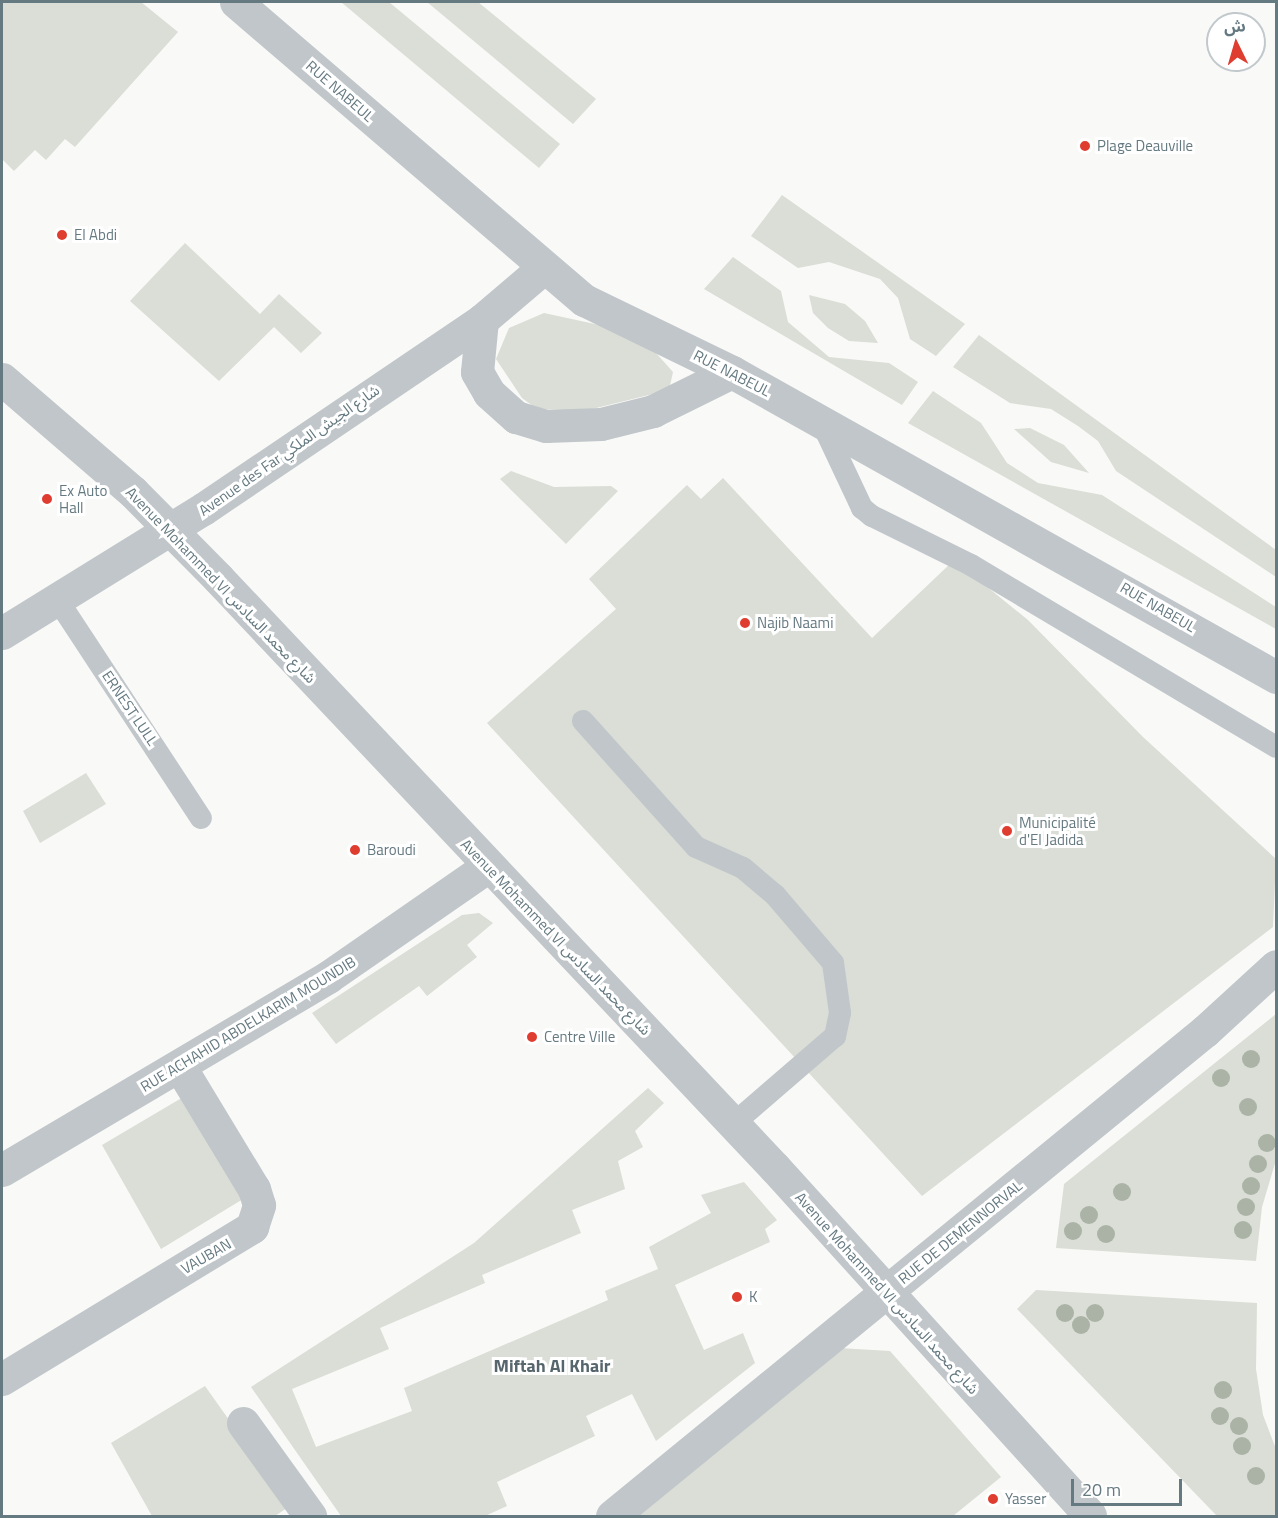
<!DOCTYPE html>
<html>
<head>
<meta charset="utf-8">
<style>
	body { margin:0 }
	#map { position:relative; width:1278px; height:1518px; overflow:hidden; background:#f9f9f7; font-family:"Titillium Web","Noto Sans Arabic",sans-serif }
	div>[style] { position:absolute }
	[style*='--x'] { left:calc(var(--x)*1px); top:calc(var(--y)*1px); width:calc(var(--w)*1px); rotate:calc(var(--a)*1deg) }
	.green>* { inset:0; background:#daded6 }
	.service>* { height:22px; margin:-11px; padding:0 11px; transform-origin:11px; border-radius:11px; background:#c0c6c9 }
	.minor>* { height:33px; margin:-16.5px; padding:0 16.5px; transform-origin:16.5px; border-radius:16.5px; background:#c0c6c9 }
	.trees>* { width:18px; height:18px; margin:-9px; border-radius:50%; background:#abb3a6 }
	.dots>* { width:16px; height:16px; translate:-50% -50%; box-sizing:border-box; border:3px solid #fff; border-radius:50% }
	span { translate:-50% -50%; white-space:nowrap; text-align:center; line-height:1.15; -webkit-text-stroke:6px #fff; paint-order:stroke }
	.street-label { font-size:15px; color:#657981 }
	.poi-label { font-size:15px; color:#657981 }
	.left { translate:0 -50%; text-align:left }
	.quarter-label { font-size:18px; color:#57666c; font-weight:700 }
	.frame { position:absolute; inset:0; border:3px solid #657981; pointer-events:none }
	.north { position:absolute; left:1206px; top:12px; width:60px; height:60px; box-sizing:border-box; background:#fff; border:2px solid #c1c9cd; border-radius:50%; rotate:355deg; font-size:16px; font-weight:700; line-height:24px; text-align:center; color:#657981 }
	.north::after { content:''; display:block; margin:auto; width:21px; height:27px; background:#df3d30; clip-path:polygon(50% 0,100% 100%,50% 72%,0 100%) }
	.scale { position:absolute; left:1071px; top:1479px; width:111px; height:27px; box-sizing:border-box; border:3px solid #657981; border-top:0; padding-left:8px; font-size:18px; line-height:21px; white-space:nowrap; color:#657981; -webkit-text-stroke:4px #fff; paint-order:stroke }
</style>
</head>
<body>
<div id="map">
	<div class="green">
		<div style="clip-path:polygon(2px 2px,141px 2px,178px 32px,75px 147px,65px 139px,46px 160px,35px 150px,14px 171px,2px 159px)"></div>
		<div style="clip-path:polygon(341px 2px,389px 2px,560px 144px,539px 168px)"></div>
		<div style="clip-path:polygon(427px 2px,478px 2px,596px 99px,573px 124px)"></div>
		<div style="clip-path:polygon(782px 195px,965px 324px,936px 356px,910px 339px,898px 298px,880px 279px,829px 262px,798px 268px,751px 236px)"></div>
		<div style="clip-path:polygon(185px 243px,260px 314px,279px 294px,322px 333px,301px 353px,274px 327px,219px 381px,130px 301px)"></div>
		<div style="clip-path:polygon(733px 257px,781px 291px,788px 322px,829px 357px,889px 363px,918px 382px,902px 405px,704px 289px)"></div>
		<div style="clip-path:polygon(809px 295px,845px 304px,865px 321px,878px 343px,849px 341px,828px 328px,813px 313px)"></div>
		<div style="clip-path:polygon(544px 313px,604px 326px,656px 353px,673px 372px,669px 390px,584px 411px,537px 409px,522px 398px,496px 359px,509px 328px)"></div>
		<div style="clip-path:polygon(979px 335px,1276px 550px,1276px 577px,1116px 471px,1098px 441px,1078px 426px,1051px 409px,1010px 403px,953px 367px)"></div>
		<div style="clip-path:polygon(933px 391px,981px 423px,1007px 463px,1038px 483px,1102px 495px,1276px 607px,1276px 629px,908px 423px)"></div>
		<div style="clip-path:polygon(1030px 428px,1064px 445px,1089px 473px,1051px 462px,1014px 429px)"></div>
		<div style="clip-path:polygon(511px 471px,554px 487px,611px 486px,618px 491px,566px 544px,500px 479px)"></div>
		<div style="clip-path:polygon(723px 478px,872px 638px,951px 563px,970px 573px,1028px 620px,1143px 737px,1276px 859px,1273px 927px,922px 1196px,487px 723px,616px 609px,589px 579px,687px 485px,701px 499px)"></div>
		<div style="clip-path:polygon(86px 773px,106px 804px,40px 843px,23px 811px)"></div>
		<div style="clip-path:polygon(479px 913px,493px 923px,467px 945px,477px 957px,427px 996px,419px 986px,336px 1044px,312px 1013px,462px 915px)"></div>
		<div style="clip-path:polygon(1276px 1014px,1276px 1160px,1262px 1207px,1256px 1261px,1056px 1248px,1064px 1184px)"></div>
		<div style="clip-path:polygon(648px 1088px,664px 1103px,635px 1131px,643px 1147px,618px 1161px,625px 1189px,572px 1210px,581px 1233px,482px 1275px,485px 1283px,380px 1328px,389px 1349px,292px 1389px,316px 1447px,412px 1411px,404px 1388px,608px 1300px,605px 1291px,658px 1269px,649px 1247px,711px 1213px,701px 1195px,744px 1182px,777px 1220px,765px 1229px,770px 1242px,675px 1285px,704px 1350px,743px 1333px,755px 1363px,656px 1441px,632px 1394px,586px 1416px,595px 1436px,497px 1482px,507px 1506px,485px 1516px,341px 1516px,251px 1387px,474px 1243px)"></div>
		<div style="clip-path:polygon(185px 1096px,243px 1199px,161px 1249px,102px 1145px)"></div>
		<div style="clip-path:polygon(1036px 1290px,1257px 1303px,1256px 1369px,1263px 1415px,1276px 1449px,1276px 1516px,1217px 1516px,1017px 1309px)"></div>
		<div style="clip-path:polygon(839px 1348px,890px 1351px,1001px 1477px,953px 1516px,629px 1516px)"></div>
		<div style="clip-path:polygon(205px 1386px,290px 1506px,275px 1516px,152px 1516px,111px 1443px)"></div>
	</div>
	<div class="service">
		<div style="--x:822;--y:423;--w:94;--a:64.8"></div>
		<div style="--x:862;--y:508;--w:13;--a:39"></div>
		<div style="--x:872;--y:516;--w:110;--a:26.3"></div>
		<div style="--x:971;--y:565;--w:355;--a:30.8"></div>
		<div style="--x:57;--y:599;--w:262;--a:56.7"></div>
		<div style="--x:583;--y:721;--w:169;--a:48.1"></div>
		<div style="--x:696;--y:847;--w:51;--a:24.1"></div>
		<div style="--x:743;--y:868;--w:42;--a:40.2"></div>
		<div style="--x:775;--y:895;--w:89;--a:49.5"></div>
		<div style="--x:833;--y:963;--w:50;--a:82"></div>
		<div style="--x:840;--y:1013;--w:24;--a:102"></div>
		<div style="--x:835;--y:1036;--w:135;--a:139.2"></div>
	</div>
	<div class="minor">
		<div style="--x:236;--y:2;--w:458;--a:40.6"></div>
		<div style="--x:584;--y:300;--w:165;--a:25.9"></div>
		<div style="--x:732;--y:372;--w:624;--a:29.28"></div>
		<div style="--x:482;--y:320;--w:52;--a:95.5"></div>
		<div style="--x:477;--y:372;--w:24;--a:60"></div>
		<div style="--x:489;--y:393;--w:36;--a:42"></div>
		<div style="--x:516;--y:417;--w:31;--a:17"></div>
		<div style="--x:546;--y:426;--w:55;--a:-2.1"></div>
		<div style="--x:601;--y:424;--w:54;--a:-14"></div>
		<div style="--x:653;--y:411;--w:88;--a:-26.3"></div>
		<div style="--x:2;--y:379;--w:173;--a:40.8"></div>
		<div style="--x:133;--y:492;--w:121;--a:45.3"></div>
		<div style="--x:218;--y:578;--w:811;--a:46.65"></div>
		<div style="--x:775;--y:1168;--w:469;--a:47.8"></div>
		<div style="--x:2;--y:633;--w:236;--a:-31.7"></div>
		<div style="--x:203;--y:509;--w:337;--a:-34.1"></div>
		<div style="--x:482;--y:320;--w:80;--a:-40.4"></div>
		<div style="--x:2;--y:1170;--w:379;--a:-30.6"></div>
		<div style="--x:328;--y:977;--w:193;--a:-34.7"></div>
		<div style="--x:2;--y:1379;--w:293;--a:-31.3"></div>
		<div style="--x:252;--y:1227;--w:23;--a:-72"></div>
		<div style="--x:259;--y:1205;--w:17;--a:-107"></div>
		<div style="--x:254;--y:1189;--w:143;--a:-121.2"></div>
		<div style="--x:243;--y:1423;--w:115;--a:54.2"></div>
		<div style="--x:612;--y:1516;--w:766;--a:-39.28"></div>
		<div style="--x:1205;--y:1031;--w:96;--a:-42.5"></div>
	</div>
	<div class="trees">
		<div style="left:1251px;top:1059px"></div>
		<div style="left:1221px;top:1078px"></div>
		<div style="left:1248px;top:1107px"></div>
		<div style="left:1267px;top:1143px"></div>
		<div style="left:1258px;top:1164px"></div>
		<div style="left:1251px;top:1186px"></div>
		<div style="left:1122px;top:1192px"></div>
		<div style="left:1246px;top:1207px"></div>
		<div style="left:1089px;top:1215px"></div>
		<div style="left:1243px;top:1230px"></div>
		<div style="left:1073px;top:1231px"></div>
		<div style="left:1106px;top:1234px"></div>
		<div style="left:1065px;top:1313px"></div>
		<div style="left:1095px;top:1313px"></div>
		<div style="left:1081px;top:1325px"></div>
		<div style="left:1223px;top:1390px"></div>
		<div style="left:1220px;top:1416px"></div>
		<div style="left:1239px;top:1426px"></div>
		<div style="left:1242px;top:1446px"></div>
		<div style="left:1256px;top:1476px"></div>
	</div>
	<div class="dots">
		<div style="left:1085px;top:146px;background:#df3d30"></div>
		<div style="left:62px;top:235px;background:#df3d30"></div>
		<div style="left:47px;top:499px;background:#df3d30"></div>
		<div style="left:745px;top:623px;background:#df3d30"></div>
		<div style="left:1007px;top:831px;background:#df3d30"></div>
		<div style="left:355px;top:850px;background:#df3d30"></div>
		<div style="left:532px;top:1037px;background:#df3d30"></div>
		<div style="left:737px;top:1297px;background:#df3d30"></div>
		<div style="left:993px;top:1499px;background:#df3d30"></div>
	</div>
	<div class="street-label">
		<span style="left:340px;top:91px;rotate:41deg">RUE NABEUL</span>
		<span style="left:732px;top:373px;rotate:27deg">RUE NABEUL</span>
		<span style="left:289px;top:450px;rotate:-35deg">Avenue des Far شارع الجيش الملكي</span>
		<span style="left:221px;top:585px;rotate:46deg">Avenue Mohammed VI شارع محمد السادس</span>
		<span style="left:1158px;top:607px;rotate:30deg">RUE NABEUL</span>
		<span style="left:130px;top:708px;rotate:56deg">ERNEST LULL</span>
		<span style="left:556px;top:937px;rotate:46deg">Avenue Mohammed VI شارع محمد السادس</span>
		<span style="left:248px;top:1024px;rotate:-31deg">RUE ACHAHID ABDELKARIM MOUNDIB</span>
		<span style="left:960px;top:1232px;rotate:-39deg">RUE DE DEMENNORVAL</span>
		<span style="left:206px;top:1256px;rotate:-30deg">VAUBAN</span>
		<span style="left:887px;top:1293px;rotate:48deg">Avenue Mohammed VI شارع محمد السادس</span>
	</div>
	<div class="poi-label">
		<span class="left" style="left:1097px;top:146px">Plage Deauville</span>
		<span class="left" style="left:74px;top:235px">El Abdi</span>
		<span class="left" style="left:59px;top:499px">Ex Auto<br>Hall</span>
		<span class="left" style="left:757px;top:623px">Najib Naami</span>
		<span class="left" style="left:1019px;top:831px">Municipalité<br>d'El Jadida</span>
		<span class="left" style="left:367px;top:850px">Baroudi</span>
		<span class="left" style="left:544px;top:1037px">Centre Ville</span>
		<span class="left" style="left:749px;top:1297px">K</span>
		<span class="left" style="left:1005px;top:1499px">Yasser</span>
	</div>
	<div class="quarter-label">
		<span style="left:552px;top:1366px">Miftah Al Khair</span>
	</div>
	<div class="frame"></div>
	<div class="north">ش</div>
	<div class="scale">20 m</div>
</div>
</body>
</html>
